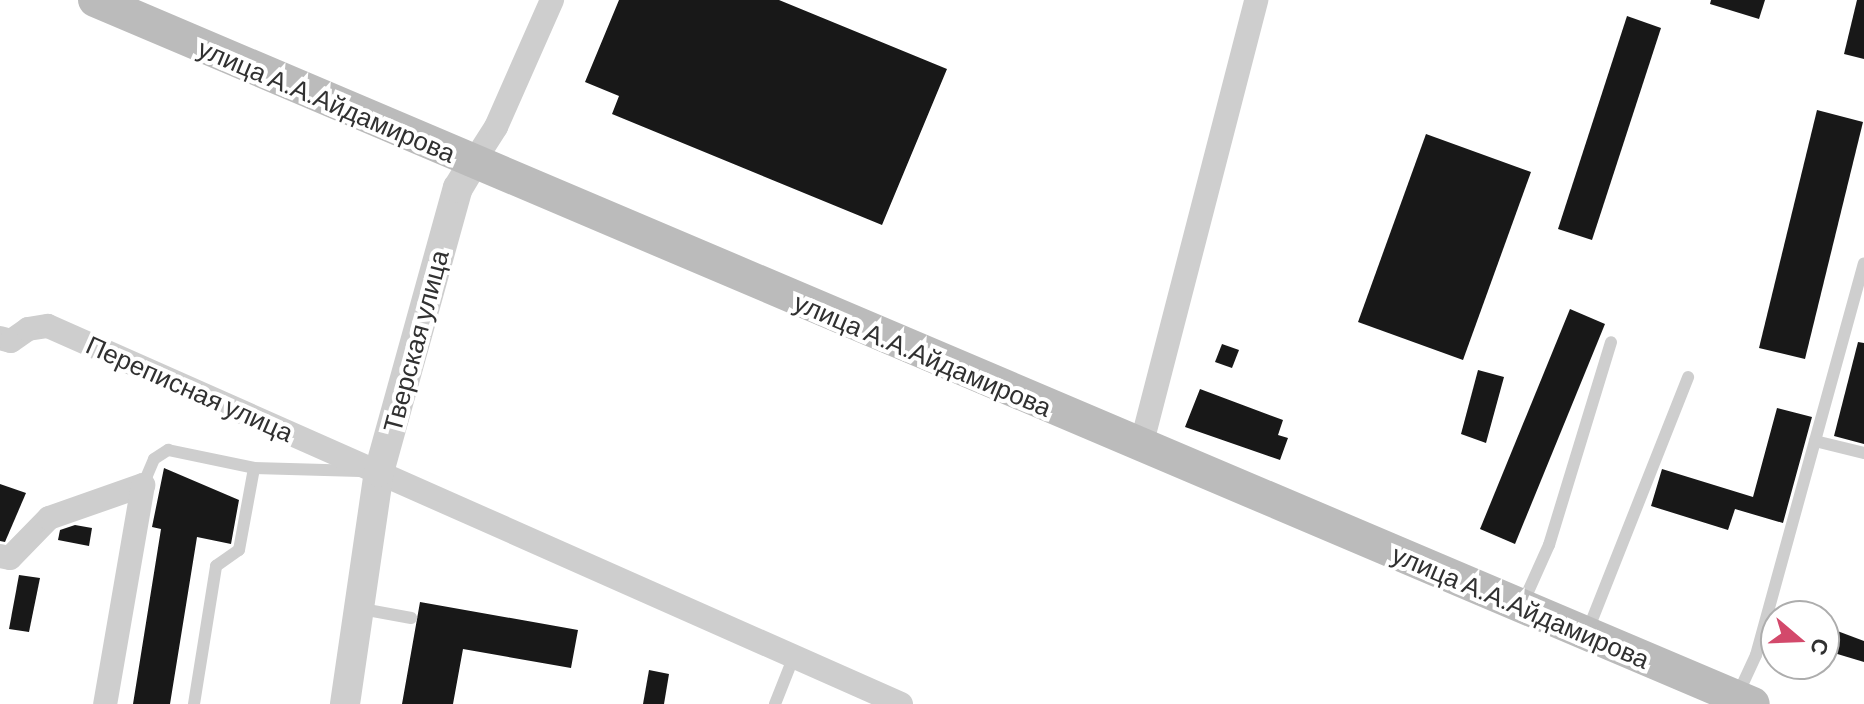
<!DOCTYPE html>
<html>
<head>
<meta charset="utf-8">
<style>
	body { margin:0 }
	#map { position:relative; width:1864px; height:704px; overflow:hidden; background:#fff; font-family:Barlow,sans-serif }
	div>[style] { position:absolute }
	[style*='--x'] { left:calc(var(--x)*1px); top:calc(var(--y)*1px); width:calc(var(--w)*1px); rotate:calc(var(--a)*1deg) }
	.building>* { inset:0; background:#181818 }
	.service>* { height:12px; margin:-6px; padding:0 6px; transform-origin:6px; border-radius:6px; background:#cecece }
	.minor>* { height:24px; margin:-12px; padding:0 12px; transform-origin:12px; border-radius:12px; background:#cecece }
	.tertiary>* { height:30px; margin:-15px; padding:0 15px; transform-origin:15px; border-radius:15px; background:#cecece }
	.secondary>* { height:34px; margin:-17px; padding:0 17px; transform-origin:17px; border-radius:17px; background:#bbb }
	span { translate:-50% -50%; white-space:nowrap; text-align:center; line-height:1.15; -webkit-text-stroke:8px #fff; paint-order:stroke }
	.street-label { font-size:26px; color:#313131 }
	.north { position:absolute; left:1760px; top:600px; width:80px; height:80px; box-sizing:border-box; background:#fff; border:2px solid #adadad; border-radius:50%; rotate:109deg; font-size:22px; font-weight:700; line-height:32px; text-align:center; color:#313131 }
	.north::after { content:''; display:block; margin:auto; width:28px; height:36px; background:#d3496b; clip-path:polygon(50% 0,100% 100%,50% 72%,0 100%) }
</style>
</head>
<body>
<div id="map">
	<div class="building">
		<div style="clip-path:polygon(619px 0,779px 0,947px 69px,882px 225px,612px 114px,619px 96px,585px 82px)"></div>
		<div style="clip-path:polygon(1711px 0,1765px 0,1759px 19px,1710px 4px)"></div>
		<div style="clip-path:polygon(1857px 0,1864px 0,1864px 59px,1844px 54px)"></div>
		<div style="clip-path:polygon(1627px 16px,1661px 28px,1592px 240px,1558px 229px)"></div>
		<div style="clip-path:polygon(1817px 110px,1863px 122px,1805px 359px,1759px 348px)"></div>
		<div style="clip-path:polygon(1426px 134px,1531px 172px,1463px 360px,1358px 322px)"></div>
		<div style="clip-path:polygon(1570px 309px,1605px 324px,1515px 544px,1480px 529px)"></div>
		<div style="clip-path:polygon(1858px 342px,1864px 343px,1864px 444px,1834px 436px)"></div>
		<div style="clip-path:polygon(1222px 344px,1239px 350px,1232px 368px,1215px 362px)"></div>
		<div style="clip-path:polygon(1478px 370px,1504px 377px,1486px 443px,1461px 434px)"></div>
		<div style="clip-path:polygon(1200px 389px,1283px 420px,1278px 435px,1288px 438px,1280px 460px,1185px 427px)"></div>
		<div style="clip-path:polygon(1777px 408px,1812px 417px,1783px 523px,1735px 509px,1728px 530px,1651px 506px,1662px 469px,1753px 497px)"></div>
		<div style="clip-path:polygon(164px 468px,239px 500px,231px 544px,197px 537px,170px 704px,133px 704px,161px 529px,152px 527px)"></div>
		<div style="clip-path:polygon(0 484px,26px 493px,5px 542px,0 541px)"></div>
		<div style="clip-path:polygon(75px 525px,92px 528px,89px 546px,58px 540px,60px 530px)"></div>
		<div style="clip-path:polygon(19px 575px,40px 578px,29px 632px,9px 629px)"></div>
		<div style="clip-path:polygon(420px 602px,578px 630px,571px 668px,463px 649px,453px 704px,402px 704px)"></div>
		<div style="clip-path:polygon(1824px 626px,1864px 641px,1864px 662px,1824px 650px)"></div>
		<div style="clip-path:polygon(649px 670px,669px 674px,664px 704px,643px 704px)"></div>
	</div>
	<div class="service">
		<div style="--x:1815;--y:441;--w:50;--a:13.8"></div>
		<div style="--x:143;--y:485;--w:28;--a:-67"></div>
		<div style="--x:154;--y:459;--w:17;--a:-33"></div>
		<div style="--x:168;--y:450;--w:88;--a:11.8"></div>
		<div style="--x:254;--y:468;--w:106;--a:1.6"></div>
		<div style="--x:1523;--y:603;--w:64;--a:-65.9"></div>
		<div style="--x:1549;--y:545;--w:212;--a:-73"></div>
		<div style="--x:362;--y:609;--w:50;--a:10.4"></div>
		<div style="--x:1588;--y:630;--w:272;--a:-68.4"></div>
		<div style="--x:1738;--y:694;--w:43;--a:-65.2"></div>
		<div style="--x:1756;--y:655;--w:406;--a:-74.6"></div>
		<div style="--x:194;--y:704;--w:140;--a:-80.9"></div>
		<div style="--x:216;--y:566;--w:28;--a:-35"></div>
		<div style="--x:239;--y:550;--w:83;--a:-79.6"></div>
		<div style="--x:775;--y:704;--w:52;--a:-68.4"></div>
	</div>
	<div class="minor">
		<div style="--x:473;--y:163;--w:43;--a:-57.4"></div>
		<div style="--x:496;--y:127;--w:139;--a:-66.2"></div>
		<div style="--x:0;--y:338;--w:11;--a:15"></div>
		<div style="--x:11;--y:341;--w:21;--a:-35"></div>
		<div style="--x:28;--y:329;--w:20;--a:-9"></div>
		<div style="--x:48;--y:326;--w:933;--a:23.9"></div>
		<div style="--x:1141;--y:446;--w:461;--a:-75.5"></div>
		<div style="--x:0;--y:556;--w:10;--a:11"></div>
		<div style="--x:10;--y:558;--w:56;--a:-45.7"></div>
		<div style="--x:49;--y:518;--w:100;--a:-19.3"></div>
		<div style="--x:143;--y:485;--w:222;--a:99.8"></div>
	</div>
	<div class="tertiary">
		<div style="--x:345;--y:704;--w:234;--a:-81.7"></div>
		<div style="--x:379;--y:472;--w:295;--a:-74.5"></div>
		<div style="--x:458;--y:188;--w:29;--a:-59"></div>
	</div>
	<div class="secondary">
		<div style="--x:95;--y:0;--w:1801;--a:23.01"></div>
	</div>
	<div class="street-label">
		<span style="left:327px;top:100px;rotate:23deg">улица А.А.Айдамирова</span>
		<span style="left:415px;top:341px;rotate:-75deg">Тверская улица</span>
		<span style="left:923px;top:354px;rotate:23deg">улица А.А.Айдамирова</span>
		<span style="left:190px;top:388px;rotate:24deg">Переписная улица</span>
		<span style="left:1521px;top:606px;rotate:23deg">улица А.А.Айдамирова</span>
	</div>
	<div class="north">С</div>
</div>
</body>
</html>
